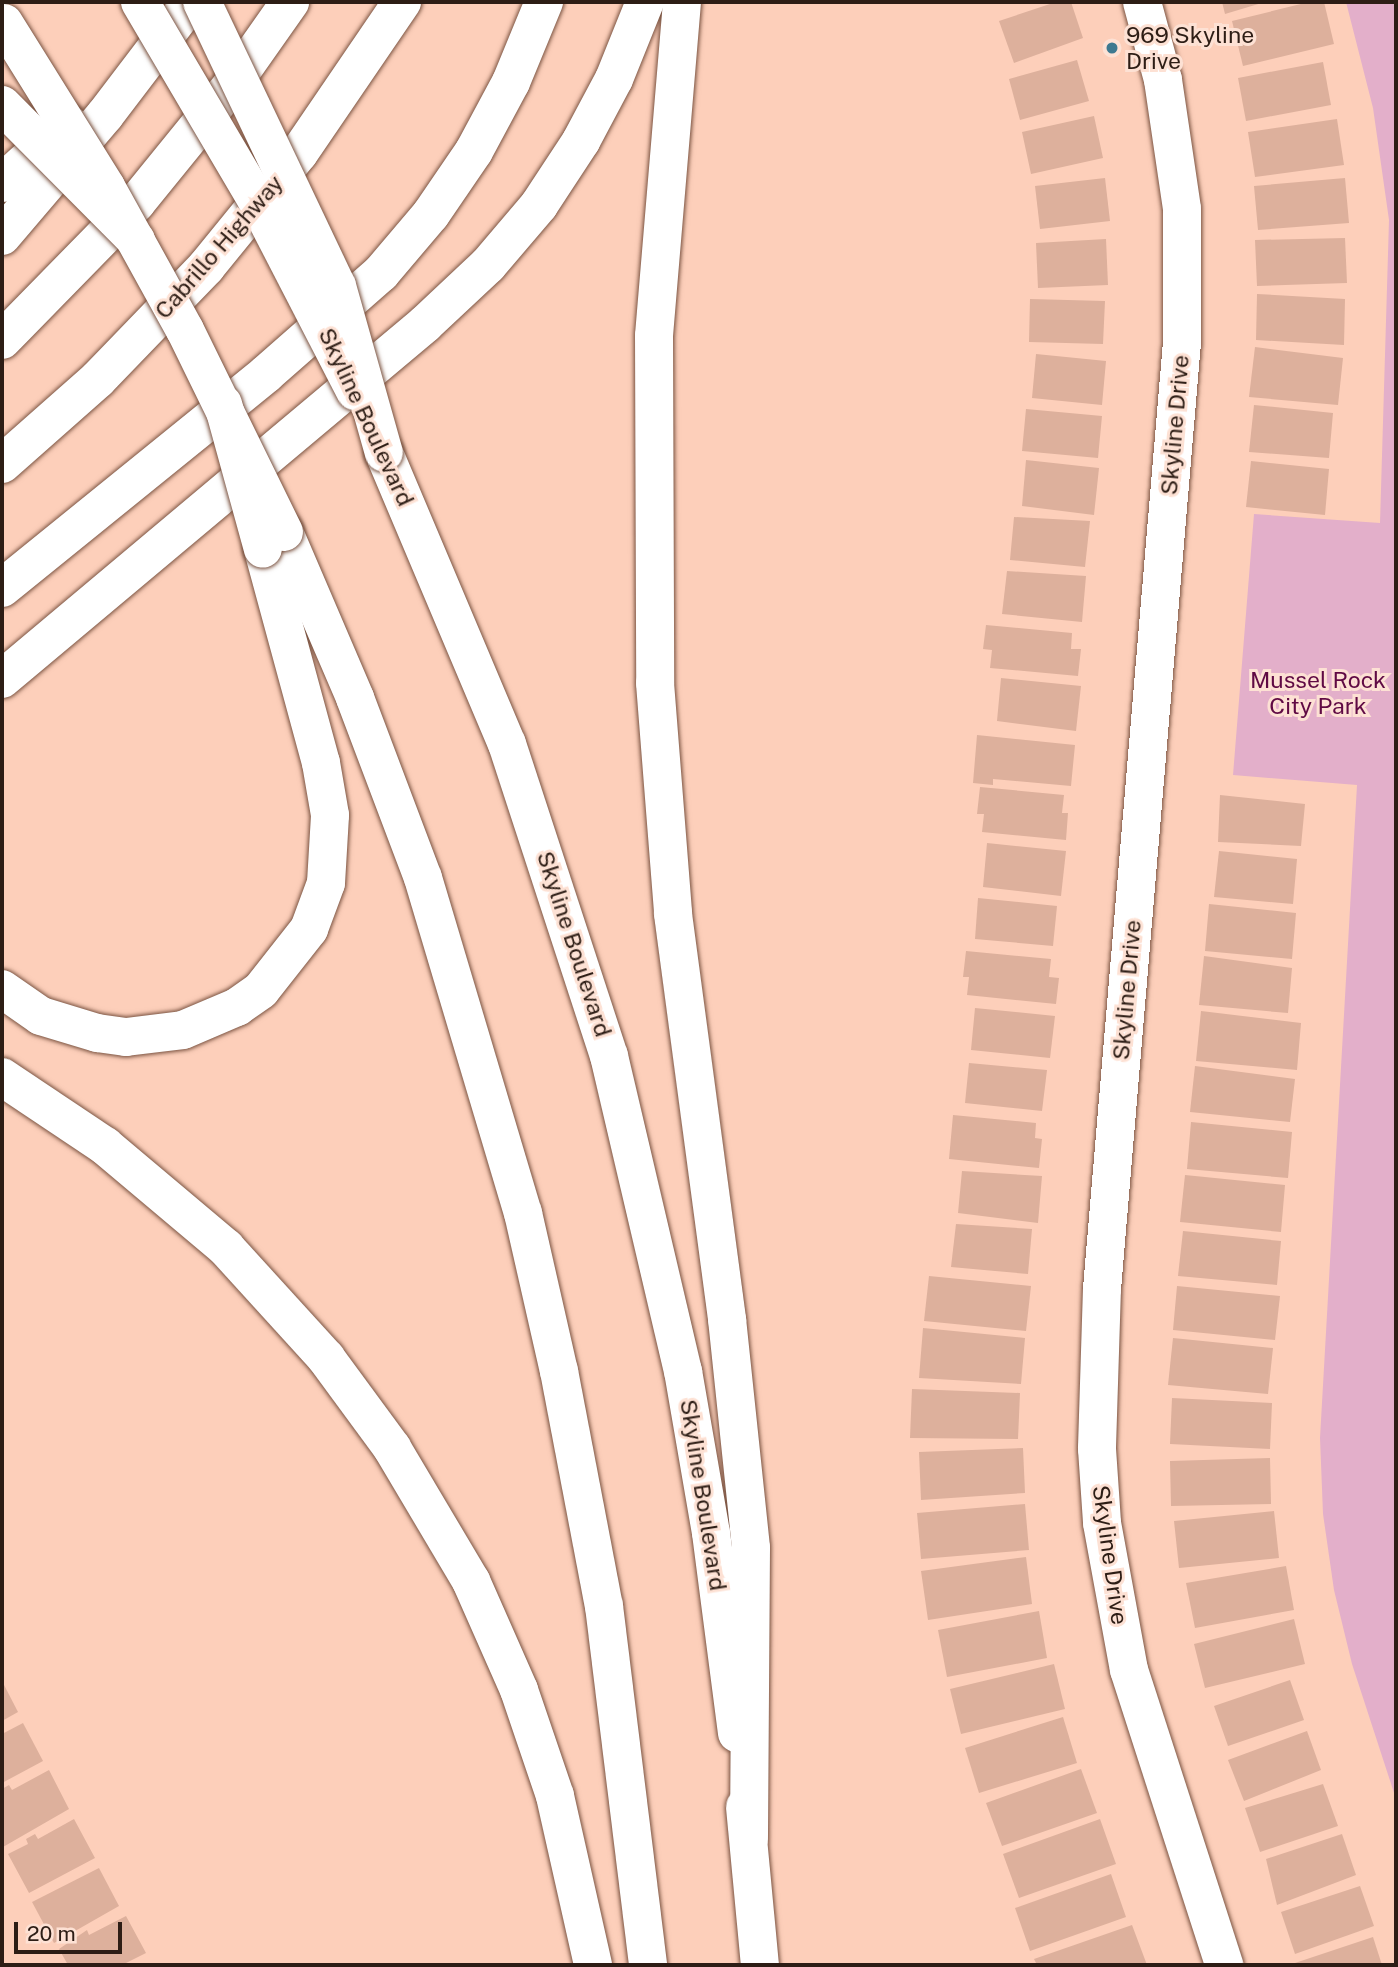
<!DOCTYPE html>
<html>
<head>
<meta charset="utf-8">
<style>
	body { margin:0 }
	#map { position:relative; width:1398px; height:1967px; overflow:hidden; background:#fdcfba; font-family:"Public Sans",sans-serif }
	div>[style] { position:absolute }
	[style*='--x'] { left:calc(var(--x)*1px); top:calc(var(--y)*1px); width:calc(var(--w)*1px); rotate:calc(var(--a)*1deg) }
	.green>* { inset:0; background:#e3afca }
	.building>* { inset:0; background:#ddb09c }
	.roads { filter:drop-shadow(0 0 2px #7b5442) drop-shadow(0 0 2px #7b5442) }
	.minor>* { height:38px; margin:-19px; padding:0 19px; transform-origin:19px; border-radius:19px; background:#fff }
	.major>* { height:38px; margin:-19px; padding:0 19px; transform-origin:19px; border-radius:19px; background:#fff }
	.highway>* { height:38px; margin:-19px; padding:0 19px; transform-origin:19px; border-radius:19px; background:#fff }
	.bridges { filter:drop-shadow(0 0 2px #7b5442) drop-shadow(0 0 2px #7b5442) }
	.major-bridge>* { height:38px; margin:-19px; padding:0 19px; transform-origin:19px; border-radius:19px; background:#fff }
	.highway-bridge>* { height:38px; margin:-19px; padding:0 19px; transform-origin:19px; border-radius:19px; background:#fff }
	.dots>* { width:19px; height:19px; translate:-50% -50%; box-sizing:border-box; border:4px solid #fde1d4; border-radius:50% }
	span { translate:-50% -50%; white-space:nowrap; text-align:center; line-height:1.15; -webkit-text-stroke:6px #fde1d4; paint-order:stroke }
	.poi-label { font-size:23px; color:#2d1d15 }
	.left { translate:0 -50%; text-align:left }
	.street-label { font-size:23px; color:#2d1d15 }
	.park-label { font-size:23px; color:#600a44 }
	.frame { position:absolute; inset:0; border:4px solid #2d1d15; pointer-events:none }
	.scale { position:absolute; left:14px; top:1922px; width:108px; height:32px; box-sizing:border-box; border:4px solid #2d1d15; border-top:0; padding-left:9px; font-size:21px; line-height:24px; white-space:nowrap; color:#2d1d15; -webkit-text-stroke:5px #fde1d4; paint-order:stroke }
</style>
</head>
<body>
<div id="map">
	<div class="green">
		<div style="clip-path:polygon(1346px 2px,1396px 2px,1396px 1799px,1352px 1664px,1334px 1590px,1323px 1514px,1320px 1438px,1357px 785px,1233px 775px,1254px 514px,1380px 523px,1389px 220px,1373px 108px)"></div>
	</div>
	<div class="building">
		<div style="clip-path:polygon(1056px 2px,1071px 2px,1083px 38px,1014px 63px,999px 21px)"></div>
		<div style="clip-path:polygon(1222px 2px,1265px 2px,1225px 14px)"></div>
		<div style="clip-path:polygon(1309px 2px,1324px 2px,1334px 44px,1243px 66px,1232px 21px)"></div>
		<div style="clip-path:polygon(1077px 60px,1089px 101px,1020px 120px,1009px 79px)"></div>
		<div style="clip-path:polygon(1323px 62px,1331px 105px,1246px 121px,1238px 78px)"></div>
		<div style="clip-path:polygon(1094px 116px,1103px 158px,1031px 174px,1022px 132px)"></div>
		<div style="clip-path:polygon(1337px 119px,1344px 165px,1255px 177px,1248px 132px)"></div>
		<div style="clip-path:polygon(1105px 178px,1110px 221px,1040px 229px,1035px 186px)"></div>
		<div style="clip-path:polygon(1345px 178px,1349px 223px,1258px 230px,1254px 186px)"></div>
		<div style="clip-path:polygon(1345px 238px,1347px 283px,1257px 286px,1255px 240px)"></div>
		<div style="clip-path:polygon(1106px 239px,1108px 285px,1038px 288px,1036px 243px)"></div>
		<div style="clip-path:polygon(1257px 294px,1345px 299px,1344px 345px,1256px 340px)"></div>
		<div style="clip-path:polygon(1030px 299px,1105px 301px,1103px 344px,1029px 342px)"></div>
		<div style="clip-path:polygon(1255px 347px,1343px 358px,1338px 405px,1249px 397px)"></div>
		<div style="clip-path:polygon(1036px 354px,1106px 361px,1102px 405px,1032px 398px)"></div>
		<div style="clip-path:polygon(1254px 405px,1333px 413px,1329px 458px,1249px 452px)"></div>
		<div style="clip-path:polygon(1026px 409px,1102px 416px,1098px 458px,1022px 451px)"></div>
		<div style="clip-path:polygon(1026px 460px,1099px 468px,1094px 515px,1022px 506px)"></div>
		<div style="clip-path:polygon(1251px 461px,1329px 469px,1325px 515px,1246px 507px)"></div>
		<div style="clip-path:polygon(1014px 517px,1090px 521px,1085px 567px,1010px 560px)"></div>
		<div style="clip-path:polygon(1007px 571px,1086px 576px,1082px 622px,1002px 614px)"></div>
		<div style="clip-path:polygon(986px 625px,1072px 633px,1071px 649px,1081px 649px,1078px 676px,990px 668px,992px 650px,983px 649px)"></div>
		<div style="clip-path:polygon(1001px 678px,1081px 686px,1076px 731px,997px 721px)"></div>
		<div style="clip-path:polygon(977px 735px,1075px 745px,1071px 786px,993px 779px,993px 785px,973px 783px)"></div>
		<div style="clip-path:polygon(980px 787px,1064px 795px,1062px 813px,1068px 813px,1066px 840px,982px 832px,984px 814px,977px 814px)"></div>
		<div style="clip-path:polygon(1220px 795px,1305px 804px,1301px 846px,1218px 842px)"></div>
		<div style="clip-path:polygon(987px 843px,1066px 851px,1061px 896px,983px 887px)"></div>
		<div style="clip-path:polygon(1219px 851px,1297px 859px,1293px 904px,1214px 897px)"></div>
		<div style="clip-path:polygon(978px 898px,1057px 906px,1053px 946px,975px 939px)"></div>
		<div style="clip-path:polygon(1209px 904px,1296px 913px,1292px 959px,1205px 951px)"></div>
		<div style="clip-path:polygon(966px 951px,1051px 959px,1049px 977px,1059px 978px,1056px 1004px,967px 995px,969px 977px,963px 977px)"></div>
		<div style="clip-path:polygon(1204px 956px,1292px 968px,1288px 1013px,1199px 1005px)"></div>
		<div style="clip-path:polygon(975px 1008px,1055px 1016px,1050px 1058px,971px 1050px)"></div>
		<div style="clip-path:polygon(1201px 1011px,1301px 1023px,1297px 1070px,1196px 1061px)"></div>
		<div style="clip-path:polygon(969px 1063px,1047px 1070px,1042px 1111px,965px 1103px)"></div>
		<div style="clip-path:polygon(1195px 1066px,1295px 1079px,1290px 1122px,1190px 1112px)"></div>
		<div style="clip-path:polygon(953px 1115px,1036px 1123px,1035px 1138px,1042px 1139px,1039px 1168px,949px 1159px)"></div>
		<div style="clip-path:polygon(1191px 1122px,1292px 1132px,1288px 1178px,1187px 1169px)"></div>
		<div style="clip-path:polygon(962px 1171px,1042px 1176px,1038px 1223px,958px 1213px)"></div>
		<div style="clip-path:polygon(1185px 1175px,1285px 1185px,1281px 1232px,1180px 1222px)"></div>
		<div style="clip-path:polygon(956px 1224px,1032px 1229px,1028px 1274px,951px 1267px)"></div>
		<div style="clip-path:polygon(1183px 1231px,1281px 1241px,1277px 1285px,1178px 1276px)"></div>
		<div style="clip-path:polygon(929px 1276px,1031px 1286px,1026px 1331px,924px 1321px)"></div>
		<div style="clip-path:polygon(1177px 1286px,1280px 1296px,1275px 1340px,1173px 1330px)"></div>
		<div style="clip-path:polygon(923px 1328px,1025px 1338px,1021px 1384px,919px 1378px)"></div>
		<div style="clip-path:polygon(1173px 1338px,1273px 1348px,1268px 1394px,1168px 1385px)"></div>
		<div style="clip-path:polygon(912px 1389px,1020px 1393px,1018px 1439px,910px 1438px)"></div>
		<div style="clip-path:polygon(1172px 1398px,1272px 1403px,1270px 1449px,1170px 1444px)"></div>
		<div style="clip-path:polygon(1023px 1448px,1025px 1493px,921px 1500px,919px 1452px)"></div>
		<div style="clip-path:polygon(1270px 1458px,1271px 1504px,1171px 1506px,1170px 1461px)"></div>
		<div style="clip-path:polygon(1025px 1504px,1029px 1550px,921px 1559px,917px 1513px)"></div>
		<div style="clip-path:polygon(1274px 1511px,1279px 1558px,1179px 1568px,1174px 1521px)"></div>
		<div style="clip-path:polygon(1026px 1557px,1032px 1604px,928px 1620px,921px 1571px)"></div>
		<div style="clip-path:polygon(1286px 1566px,1294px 1610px,1195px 1628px,1186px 1583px)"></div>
		<div style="clip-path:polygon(1039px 1611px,1047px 1658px,947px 1677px,938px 1630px)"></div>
		<div style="clip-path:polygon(1294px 1619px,1305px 1664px,1205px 1688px,1194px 1644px)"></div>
		<div style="clip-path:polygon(1054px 1664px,1065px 1709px,961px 1734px,950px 1689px)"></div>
		<div style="clip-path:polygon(1290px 1680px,1304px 1720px,1228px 1746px,1214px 1706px)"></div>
		<div style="clip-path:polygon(2px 1681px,18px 1712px,2px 1721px)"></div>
		<div style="clip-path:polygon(1063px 1717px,1077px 1763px,979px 1793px,965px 1748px)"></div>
		<div style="clip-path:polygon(23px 1723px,43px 1761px,2px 1783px,2px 1734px)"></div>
		<div style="clip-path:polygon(1307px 1731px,1321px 1770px,1244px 1801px,1228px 1760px)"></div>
		<div style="clip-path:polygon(1081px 1769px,1097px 1813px,1002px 1846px,986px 1803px)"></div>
		<div style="clip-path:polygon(49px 1770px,69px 1809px,3px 1847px,2px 1789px,9px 1785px,12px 1790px)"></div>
		<div style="clip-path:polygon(1323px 1784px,1338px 1826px,1260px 1852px,1245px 1808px)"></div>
		<div style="clip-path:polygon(74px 1819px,95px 1858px,29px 1893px,8px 1854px,28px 1844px,26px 1839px,35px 1834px,38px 1839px)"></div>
		<div style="clip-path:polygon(1100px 1819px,1116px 1864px,1019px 1898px,1003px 1854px)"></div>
		<div style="clip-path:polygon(1342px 1834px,1356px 1875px,1277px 1905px,1266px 1859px)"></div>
		<div style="clip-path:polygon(99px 1868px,119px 1906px,54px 1943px,32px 1902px)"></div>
		<div style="clip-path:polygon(1111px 1874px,1126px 1917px,1030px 1951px,1015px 1908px)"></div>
		<div style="clip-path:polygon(1360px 1886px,1374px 1926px,1295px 1954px,1281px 1912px)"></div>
		<div style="clip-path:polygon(126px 1916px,146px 1953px,122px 1965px,68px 1965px,59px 1949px,87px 1930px,89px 1935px)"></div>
		<div style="clip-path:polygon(1132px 1925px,1147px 1965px,1037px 1965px,1034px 1959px)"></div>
		<div style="clip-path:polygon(1373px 1937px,1382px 1965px,1296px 1965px,1295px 1963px)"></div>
	</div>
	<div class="roads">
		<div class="minor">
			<div style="--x:1142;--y:2;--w:81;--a:74.9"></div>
			<div style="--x:1163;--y:80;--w:130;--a:81.6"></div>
			<div style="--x:1182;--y:209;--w:133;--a:90"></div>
			<div style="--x:1182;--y:342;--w:949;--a:94.83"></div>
			<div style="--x:1102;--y:1288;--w:161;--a:91.8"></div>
			<div style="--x:1097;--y:1449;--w:74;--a:86.1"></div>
			<div style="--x:1102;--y:1523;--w:149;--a:79.6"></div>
			<div style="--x:1129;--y:1670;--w:310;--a:72.1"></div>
		</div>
		<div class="major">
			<div style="--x:384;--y:453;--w:316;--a:67.1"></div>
			<div style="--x:507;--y:744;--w:328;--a:71.9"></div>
			<div style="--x:609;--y:1056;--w:324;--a:76.8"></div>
			<div style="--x:683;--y:1371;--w:164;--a:80.2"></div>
			<div style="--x:711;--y:1533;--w:202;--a:82.6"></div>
			<div style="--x:284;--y:532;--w:181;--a:66.8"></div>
			<div style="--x:355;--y:698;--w:192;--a:69.3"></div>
			<div style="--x:423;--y:878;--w:350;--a:73.4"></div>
			<div style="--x:523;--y:1213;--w:162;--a:77.2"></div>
			<div style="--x:559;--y:1371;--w:239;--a:79.2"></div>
			<div style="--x:604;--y:1606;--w:362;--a:83"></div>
			<div style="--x:745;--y:1807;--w:159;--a:84.6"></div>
		</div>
		<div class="highway">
			<div style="--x:682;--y:2;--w:335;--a:94.8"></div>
			<div style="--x:654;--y:336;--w:347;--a:89.8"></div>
			<div style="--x:655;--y:683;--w:232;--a:85.5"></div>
			<div style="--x:673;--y:914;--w:409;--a:82.4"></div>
			<div style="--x:727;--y:1319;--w:230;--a:84"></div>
			<div style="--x:751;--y:1548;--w:291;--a:90.4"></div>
			<div style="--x:2;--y:183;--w:89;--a:-42.3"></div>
			<div style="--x:2;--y:236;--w:159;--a:-49.6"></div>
			<div style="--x:105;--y:115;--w:142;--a:-52.7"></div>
			<div style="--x:2;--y:340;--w:192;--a:-45.6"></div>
			<div style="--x:136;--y:203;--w:151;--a:-50.9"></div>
			<div style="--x:231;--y:86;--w:103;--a:-54.9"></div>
			<div style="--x:2;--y:464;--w:128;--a:-41.5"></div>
			<div style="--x:98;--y:379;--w:156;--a:-46"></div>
			<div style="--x:206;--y:267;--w:147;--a:-50.8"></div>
			<div style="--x:299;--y:153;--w:183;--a:-55.7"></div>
			<div style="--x:2;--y:588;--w:340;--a:-39"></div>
			<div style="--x:266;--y:374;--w:153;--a:-41.3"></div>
			<div style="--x:381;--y:273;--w:77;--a:-49.7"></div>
			<div style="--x:431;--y:214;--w:76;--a:-55.7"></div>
			<div style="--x:474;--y:151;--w:78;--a:-61.8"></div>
			<div style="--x:511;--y:82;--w:87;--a:-67.6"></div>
			<div style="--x:2;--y:679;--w:552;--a:-40"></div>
			<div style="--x:425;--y:324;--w:86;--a:-43.1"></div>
			<div style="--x:488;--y:265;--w:79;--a:-49.6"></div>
			<div style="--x:539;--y:205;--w:77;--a:-56.7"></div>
			<div style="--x:581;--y:141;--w:70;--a:-62"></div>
			<div style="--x:614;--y:79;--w:83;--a:-68.1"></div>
			<div style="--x:2;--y:989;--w:47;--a:34.7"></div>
			<div style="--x:41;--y:1016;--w:59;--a:16.9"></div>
			<div style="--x:97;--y:1033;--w:29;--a:8"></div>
			<div style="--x:126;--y:1037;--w:57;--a:-7"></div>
			<div style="--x:183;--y:1030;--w:59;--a:-23.1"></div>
			<div style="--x:237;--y:1007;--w:29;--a:-35"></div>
			<div style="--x:261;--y:990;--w:78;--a:-51.8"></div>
			<div style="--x:309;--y:929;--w:49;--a:-69.7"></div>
			<div style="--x:326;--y:883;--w:68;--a:-86.6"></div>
			<div style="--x:330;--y:815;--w:53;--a:-99.8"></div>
			<div style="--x:321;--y:763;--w:222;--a:-105.2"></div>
			<div style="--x:2;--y:1077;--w:124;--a:33.8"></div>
			<div style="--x:105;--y:1146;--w:158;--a:40.1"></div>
			<div style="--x:226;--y:1248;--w:149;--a:47.7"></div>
			<div style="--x:326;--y:1358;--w:112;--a:53.7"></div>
			<div style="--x:392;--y:1448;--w:155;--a:59.3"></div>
			<div style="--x:471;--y:1581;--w:119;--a:66.2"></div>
			<div style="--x:519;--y:1690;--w:112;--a:71.2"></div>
			<div style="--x:555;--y:1796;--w:173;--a:77.3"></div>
		</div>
	</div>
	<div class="bridges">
		<div class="major-bridge">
			<div style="--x:140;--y:2;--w:231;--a:59.5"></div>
			<div style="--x:257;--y:201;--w:214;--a:62.7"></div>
			<div style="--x:4;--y:23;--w:193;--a:58.1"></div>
			<div style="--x:106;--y:187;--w:163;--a:61.1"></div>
			<div style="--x:185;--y:330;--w:225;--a:63.9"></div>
		</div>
		<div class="highway-bridge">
			<div style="--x:202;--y:2;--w:314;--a:64.6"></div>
			<div style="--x:337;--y:286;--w:173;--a:74.3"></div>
			<div style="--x:2;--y:105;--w:190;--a:45.2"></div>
			<div style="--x:223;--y:404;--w:150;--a:74.6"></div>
		</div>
	</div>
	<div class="dots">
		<div style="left:1112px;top:48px;background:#3d7990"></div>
	</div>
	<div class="poi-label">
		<span class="left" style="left:1126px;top:48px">969 Skyline<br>Drive</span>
	</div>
	<div class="street-label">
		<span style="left:219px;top:247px;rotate:-49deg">Cabrillo Highway</span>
		<span style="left:366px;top:417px;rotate:65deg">Skyline Boulevard</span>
		<span style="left:1175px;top:425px;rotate:-85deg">Skyline Drive</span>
		<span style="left:574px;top:944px;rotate:72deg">Skyline Boulevard</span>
		<span style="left:1127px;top:990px;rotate:-85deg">Skyline Drive</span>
		<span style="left:703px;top:1495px;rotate:81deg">Skyline Boulevard</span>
		<span style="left:1110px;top:1555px;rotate:82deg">Skyline Drive</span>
	</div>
	<div class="park-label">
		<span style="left:1318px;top:693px">Mussel Rock<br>City Park</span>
	</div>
	<div class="frame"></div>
	<div class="scale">20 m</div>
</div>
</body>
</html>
